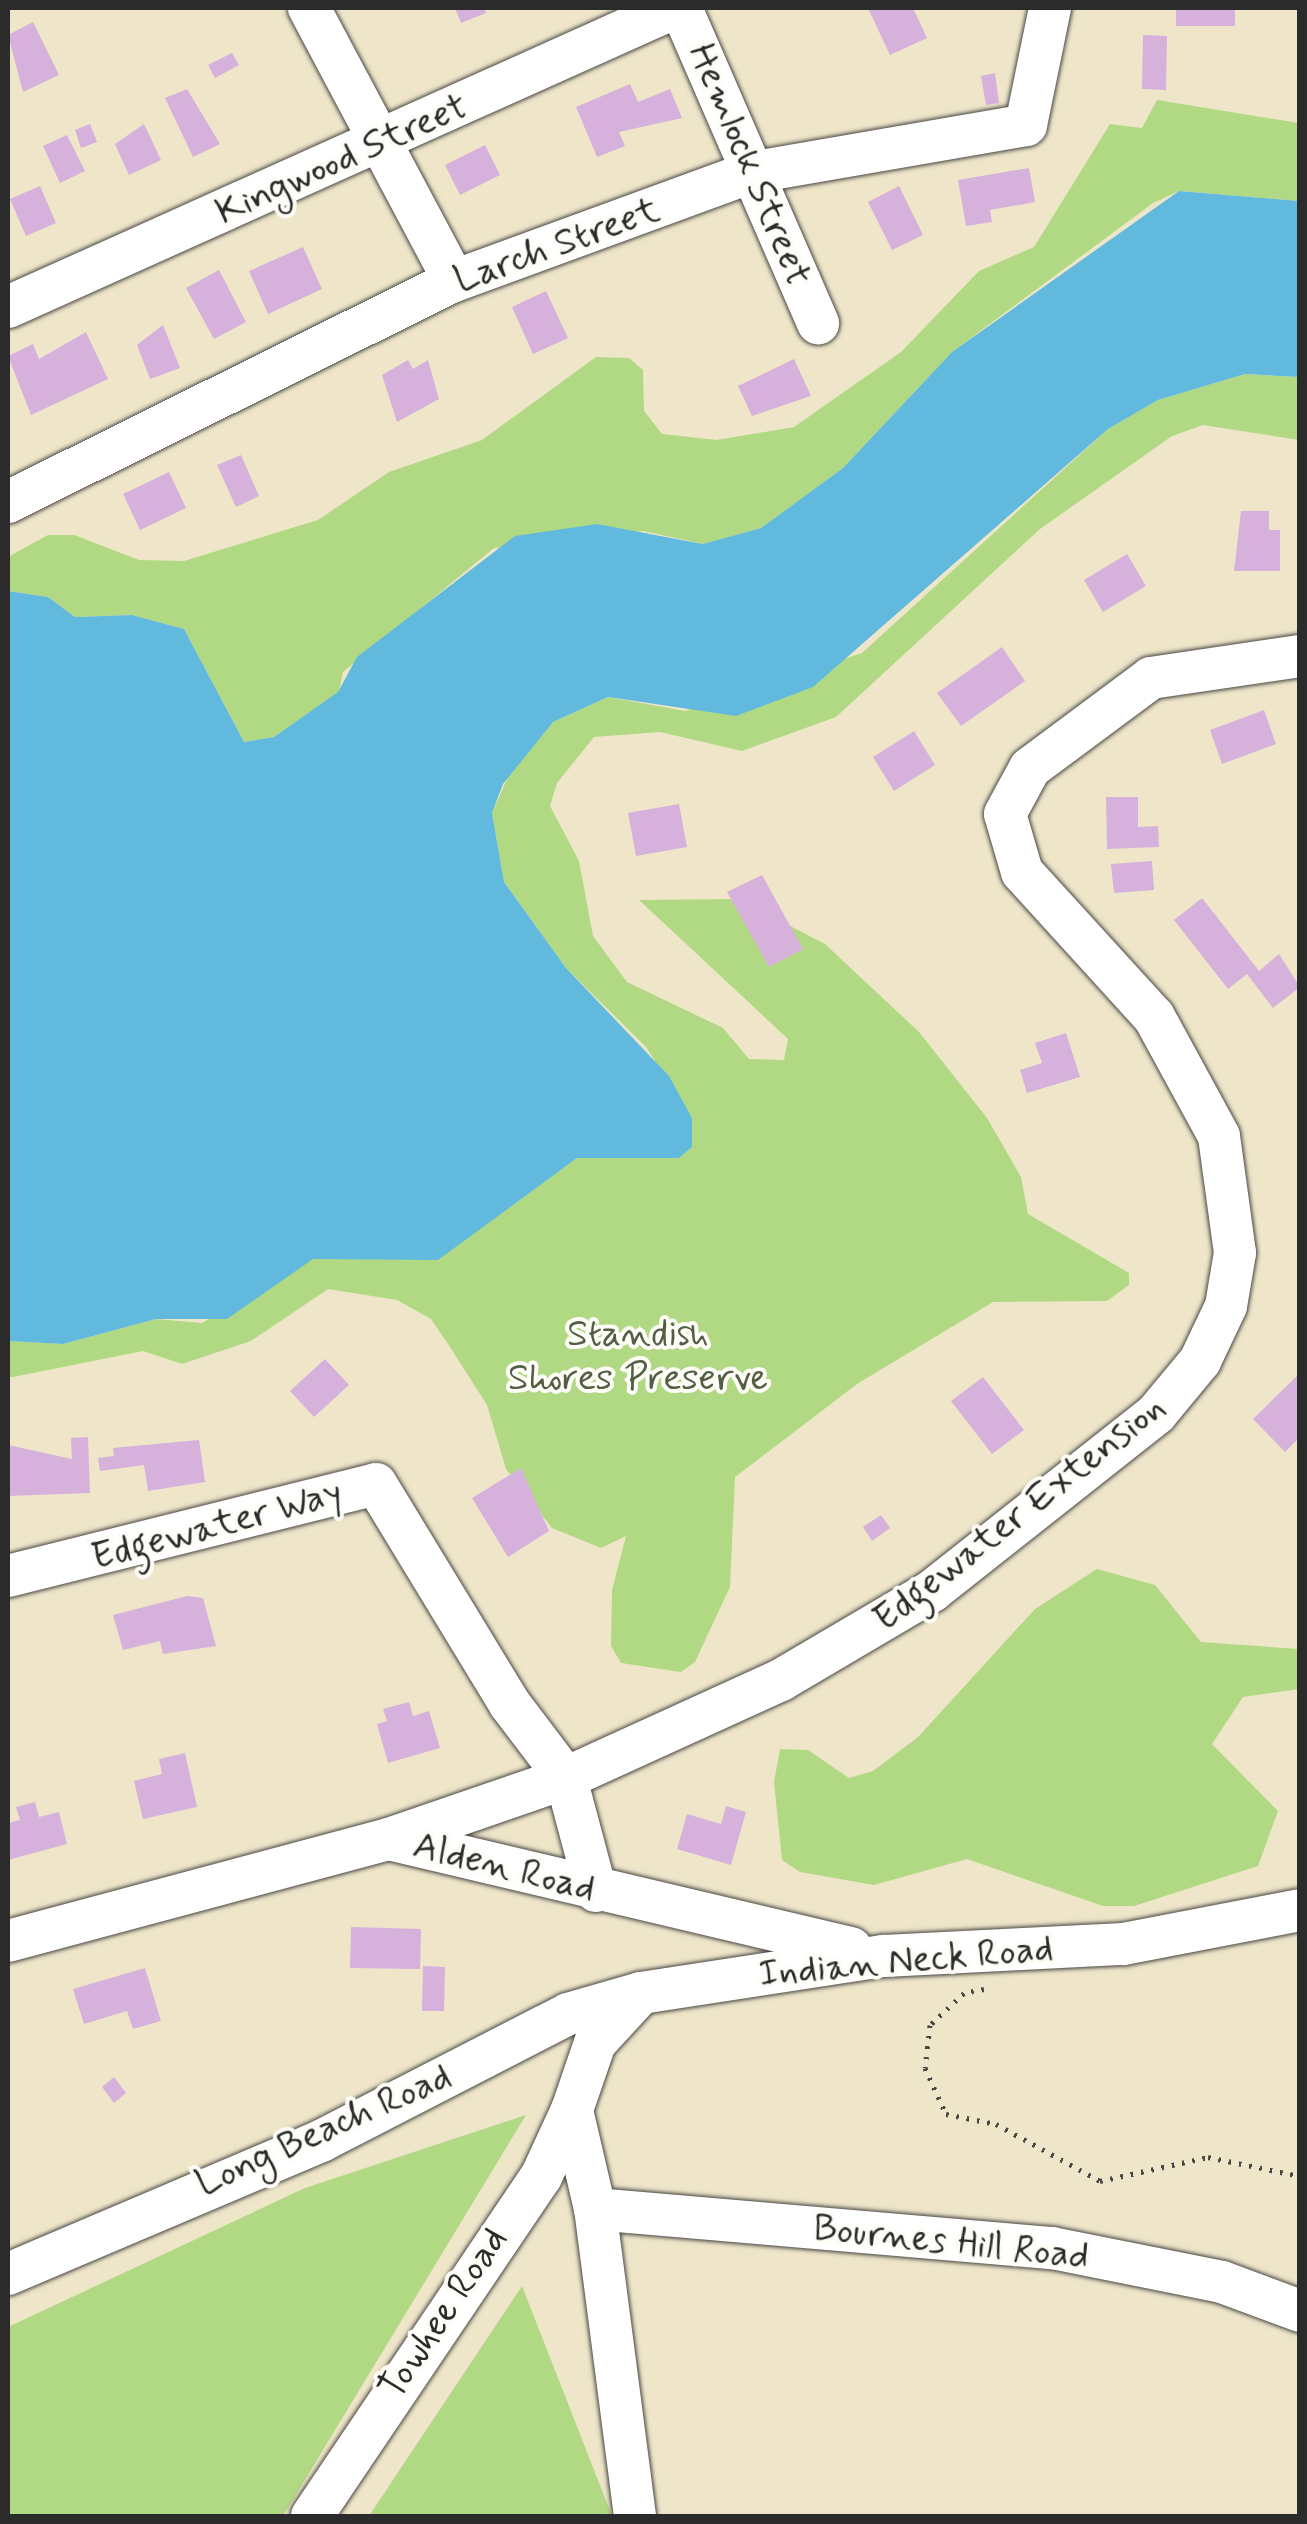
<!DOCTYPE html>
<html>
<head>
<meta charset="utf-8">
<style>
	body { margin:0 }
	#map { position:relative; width:1307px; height:2524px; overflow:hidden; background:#efe6ca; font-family:Mynerve,sans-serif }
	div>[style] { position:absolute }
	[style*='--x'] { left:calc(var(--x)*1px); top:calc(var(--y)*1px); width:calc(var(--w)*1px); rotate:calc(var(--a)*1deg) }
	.green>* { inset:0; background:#b1d983 }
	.water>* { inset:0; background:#61bade }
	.building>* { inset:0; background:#d5b1dc }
	.path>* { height:5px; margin-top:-2.5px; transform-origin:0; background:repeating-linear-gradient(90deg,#484743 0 2.5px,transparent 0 10.5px) }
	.roads { filter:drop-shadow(0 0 2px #484743) drop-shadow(0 0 2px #484743) }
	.minor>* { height:42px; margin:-21px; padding:0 21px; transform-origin:21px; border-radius:21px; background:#fff }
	span { translate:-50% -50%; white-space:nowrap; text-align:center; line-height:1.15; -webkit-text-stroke:8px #fdfcf7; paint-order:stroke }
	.street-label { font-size:38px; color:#2b2b2b }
	.park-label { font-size:38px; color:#535f45 }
	.frame { position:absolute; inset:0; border:10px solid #2b2b2b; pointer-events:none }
</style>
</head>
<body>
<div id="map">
	<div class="green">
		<div style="clip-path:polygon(1157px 100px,1299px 123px,1299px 201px,1179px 191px,1153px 203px,952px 352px,843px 468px,761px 528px,704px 544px,643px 531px,494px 548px,343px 672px,339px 692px,274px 737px,244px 742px,184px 629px,132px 615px,75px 617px,48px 597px,8px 591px,8px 557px,48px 535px,74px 535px,139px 560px,184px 561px,318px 520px,389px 472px,482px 440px,596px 357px,629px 358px,643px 370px,644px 411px,662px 434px,717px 440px,794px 427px,901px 352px,979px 271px,1034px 247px,1110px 124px,1142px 128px)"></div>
		<div style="clip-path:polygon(1245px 374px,1299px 377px,1299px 440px,1203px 425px,1172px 436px,1040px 529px,836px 717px,742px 751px,660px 732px,594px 737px,557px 783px,550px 806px,579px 861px,593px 936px,627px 982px,723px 1028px,749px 1059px,784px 1060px,788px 1039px,639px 900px,738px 899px,825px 944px,919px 1032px,987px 1118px,1021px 1177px,1028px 1214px,1129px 1273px,1129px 1285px,1107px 1301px,993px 1302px,857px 1384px,735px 1477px,730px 1587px,695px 1662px,681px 1672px,621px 1663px,611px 1646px,612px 1590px,626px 1536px,601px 1548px,552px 1528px,506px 1469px,487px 1405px,450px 1347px,431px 1319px,397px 1300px,328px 1289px,251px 1341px,182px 1364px,143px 1351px,8px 1378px,8px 1341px,63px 1344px,156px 1319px,202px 1323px,313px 1259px,438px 1259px,577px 1158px,679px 1158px,692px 1147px,692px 1118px,646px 1047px,566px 968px,504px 882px,492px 813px,515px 761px,553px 722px,608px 697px,685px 711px,862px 653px,1108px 429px,1158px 400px)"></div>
		<div style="clip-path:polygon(1097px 1569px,1155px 1585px,1201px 1642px,1299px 1649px,1299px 1689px,1243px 1697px,1212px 1744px,1278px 1811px,1258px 1866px,1134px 1906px,1103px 1906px,967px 1859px,874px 1885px,800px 1872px,782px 1860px,774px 1782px,780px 1749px,808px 1750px,849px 1778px,873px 1771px,918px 1737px,1035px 1609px)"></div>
		<div style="clip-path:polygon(526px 2115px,283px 2516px,8px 2516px,8px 2327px,305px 2188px)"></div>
		<div style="clip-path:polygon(522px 2286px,612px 2516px,369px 2516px)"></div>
	</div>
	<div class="water">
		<div style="clip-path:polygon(1179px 191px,1299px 201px,1299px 377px,1245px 374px,1158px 400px,1108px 429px,813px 687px,736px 716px,608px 697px,553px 722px,503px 784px,492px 813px,504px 882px,566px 968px,669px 1076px,692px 1118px,692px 1147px,679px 1158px,577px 1158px,438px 1260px,313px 1259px,227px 1319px,156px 1319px,63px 1344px,8px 1341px,8px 591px,48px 597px,75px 617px,132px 615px,184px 629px,244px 742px,274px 737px,338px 692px,357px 657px,515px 536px,597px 524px,703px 544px,761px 528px,843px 468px,952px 352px)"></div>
	</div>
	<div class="building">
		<div style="clip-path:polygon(455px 8px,484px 8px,486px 13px,461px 23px)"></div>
		<div style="clip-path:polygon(868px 8px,913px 8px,927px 38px,890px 55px)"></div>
		<div style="clip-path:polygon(1176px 8px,1235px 8px,1235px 26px,1176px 26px)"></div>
		<div style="clip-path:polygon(33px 22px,59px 75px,23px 92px,8px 35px)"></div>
		<div style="clip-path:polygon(1143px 35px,1167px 36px,1166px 90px,1142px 89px)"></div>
		<div style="clip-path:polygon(232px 53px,239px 65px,215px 78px,208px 65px)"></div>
		<div style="clip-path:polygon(995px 73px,999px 103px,986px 105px,981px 76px)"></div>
		<div style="clip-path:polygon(630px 84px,638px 102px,670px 89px,682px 118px,619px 132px,625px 146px,597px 157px,576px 107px)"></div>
		<div style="clip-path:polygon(187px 89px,220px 144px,193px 157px,165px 98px)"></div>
		<div style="clip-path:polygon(90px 124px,97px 142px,81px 148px,75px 130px)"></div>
		<div style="clip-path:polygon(144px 124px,161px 160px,129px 175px,115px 144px)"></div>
		<div style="clip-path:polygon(67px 135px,85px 171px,60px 183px,43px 146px)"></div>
		<div style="clip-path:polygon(485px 145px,500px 175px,460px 195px,445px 165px)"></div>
		<div style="clip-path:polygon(1029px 168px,1035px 202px,990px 210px,992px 222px,966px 226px,958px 180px)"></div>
		<div style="clip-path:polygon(40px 186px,56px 223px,26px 236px,10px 199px)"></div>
		<div style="clip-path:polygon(899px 186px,923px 235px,892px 250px,868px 202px)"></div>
		<div style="clip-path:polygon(303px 247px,322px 289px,268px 314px,249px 271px)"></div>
		<div style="clip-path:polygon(219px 270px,246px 322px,214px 339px,186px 288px)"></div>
		<div style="clip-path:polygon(546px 291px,568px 338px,533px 354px,512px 307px)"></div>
		<div style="clip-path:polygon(163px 325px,180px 368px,150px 379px,137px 345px)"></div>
		<div style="clip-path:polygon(86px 332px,108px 379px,31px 415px,8px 356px,33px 344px,39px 359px)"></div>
		<div style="clip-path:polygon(794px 359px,811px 396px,752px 416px,738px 386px)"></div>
		<div style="clip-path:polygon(408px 360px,413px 369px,428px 360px,439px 399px,397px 422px,382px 375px)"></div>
		<div style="clip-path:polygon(241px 455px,259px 496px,236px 507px,217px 465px)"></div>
		<div style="clip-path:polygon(169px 472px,186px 508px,140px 530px,123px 494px)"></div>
		<div style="clip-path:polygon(1241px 511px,1269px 511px,1269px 530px,1280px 530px,1280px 571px,1234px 571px)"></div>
		<div style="clip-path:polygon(1127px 554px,1146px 586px,1103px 612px,1084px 580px)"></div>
		<div style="clip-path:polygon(1002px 647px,1025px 681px,961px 726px,937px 693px)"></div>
		<div style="clip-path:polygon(1264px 710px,1276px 744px,1222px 764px,1210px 730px)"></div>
		<div style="clip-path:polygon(914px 731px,935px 765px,894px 791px,873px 757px)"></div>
		<div style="clip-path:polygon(1106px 797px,1138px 797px,1138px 827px,1158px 826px,1159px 847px,1107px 849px)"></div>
		<div style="clip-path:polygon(679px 804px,687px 847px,636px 856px,628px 813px)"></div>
		<div style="clip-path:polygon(1152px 861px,1154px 890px,1114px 893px,1111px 864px)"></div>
		<div style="clip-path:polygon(762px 875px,803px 949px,769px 967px,727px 892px)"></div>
		<div style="clip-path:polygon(1202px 898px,1259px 971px,1279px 954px,1300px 987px,1273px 1008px,1247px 974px,1228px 989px,1174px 920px)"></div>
		<div style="clip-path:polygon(1066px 1033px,1080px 1077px,1027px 1093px,1020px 1070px,1042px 1063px,1035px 1043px)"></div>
		<div style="clip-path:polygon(325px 1359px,349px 1385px,314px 1417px,290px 1391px)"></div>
		<div style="clip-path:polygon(1300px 1373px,1300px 1437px,1285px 1452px,1253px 1419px)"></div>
		<div style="clip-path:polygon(983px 1377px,1024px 1430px,992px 1454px,951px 1401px)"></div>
		<div style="clip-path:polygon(88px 1437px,90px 1493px,8px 1496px,8px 1445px,72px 1459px,71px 1438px)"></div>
		<div style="clip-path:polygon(199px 1440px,205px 1482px,148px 1491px,144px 1465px,100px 1471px,98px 1458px,114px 1456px,113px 1448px)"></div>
		<div style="clip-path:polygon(521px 1468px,549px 1531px,508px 1557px,472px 1498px)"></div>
		<div style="clip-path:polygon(881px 1515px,890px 1528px,872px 1541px,863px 1527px)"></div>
		<div style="clip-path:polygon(187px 1596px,203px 1598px,216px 1646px,163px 1654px,160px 1641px,123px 1650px,113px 1615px)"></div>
		<div style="clip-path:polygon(409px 1702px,413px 1716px,429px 1711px,440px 1748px,388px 1763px,377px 1724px,387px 1721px,383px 1709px)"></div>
		<div style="clip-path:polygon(185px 1753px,197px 1807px,143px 1819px,134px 1781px,162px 1774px,159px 1759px)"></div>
		<div style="clip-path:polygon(35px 1802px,39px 1817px,59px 1812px,67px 1844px,8px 1860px,8px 1823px,20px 1820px,16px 1807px)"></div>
		<div style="clip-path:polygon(726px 1806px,746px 1812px,731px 1865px,677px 1849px,687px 1814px,721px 1824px)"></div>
		<div style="clip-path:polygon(351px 1927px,421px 1929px,420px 1969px,350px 1968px)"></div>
		<div style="clip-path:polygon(423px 1966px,445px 1967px,444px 2011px,422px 2011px)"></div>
		<div style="clip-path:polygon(145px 1968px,161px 2021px,133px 2029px,127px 2011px,84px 2024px,73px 1989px)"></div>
		<div style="clip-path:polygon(114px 2077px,126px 2093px,114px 2103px,102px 2087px)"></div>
	</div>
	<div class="path">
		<div style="--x:984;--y:1989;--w:20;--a:169"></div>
		<div style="--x:964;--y:1993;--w:47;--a:136.7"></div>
		<div style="--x:930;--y:2025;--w:43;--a:96.6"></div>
		<div style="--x:925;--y:2068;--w:51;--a:65.5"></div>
		<div style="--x:946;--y:2114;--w:51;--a:11.3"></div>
		<div style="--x:996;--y:2124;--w:119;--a:28.7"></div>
		<div style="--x:1100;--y:2181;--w:111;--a:-12.5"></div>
		<div style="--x:1208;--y:2157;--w:94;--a:11.7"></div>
	</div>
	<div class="roads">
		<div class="minor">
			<div style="--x:309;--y:8;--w:309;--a:62"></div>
			<div style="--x:681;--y:8;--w:344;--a:66.5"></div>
			<div style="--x:8;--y:307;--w:730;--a:-24.18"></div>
			<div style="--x:8;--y:502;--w:498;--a:-26.4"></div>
			<div style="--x:454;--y:281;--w:314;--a:-20.1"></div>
			<div style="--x:749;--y:173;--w:281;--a:-9.8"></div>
			<div style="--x:1026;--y:125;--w:119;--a:-78.4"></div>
			<div style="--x:8;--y:1576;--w:379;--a:-14"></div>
			<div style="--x:376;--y:1484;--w:256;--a:58.7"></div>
			<div style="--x:509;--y:1703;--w:94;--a:52.8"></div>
			<div style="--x:566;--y:1778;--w:187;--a:161"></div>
			<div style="--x:596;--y:1891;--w:117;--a:-104.9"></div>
			<div style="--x:566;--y:1778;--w:236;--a:-24.5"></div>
			<div style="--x:781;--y:1680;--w:175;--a:-30.5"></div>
			<div style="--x:932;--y:1591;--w:285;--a:-38.3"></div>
			<div style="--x:1156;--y:1414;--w:69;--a:-50.3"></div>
			<div style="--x:1200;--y:1361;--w:61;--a:-64.7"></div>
			<div style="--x:1226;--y:1306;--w:54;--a:-80.4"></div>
			<div style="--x:1235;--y:1253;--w:118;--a:-97.8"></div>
			<div style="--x:1219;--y:1136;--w:136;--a:-118.6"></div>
			<div style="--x:1154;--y:1017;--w:196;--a:-132.3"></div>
			<div style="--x:1022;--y:872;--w:60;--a:-106.3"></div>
			<div style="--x:1005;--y:814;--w:52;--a:-61.5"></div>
			<div style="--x:1030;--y:768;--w:151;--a:-36.6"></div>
			<div style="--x:1151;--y:678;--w:151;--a:-8.4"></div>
			<div style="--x:8;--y:1941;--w:394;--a:-15"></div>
			<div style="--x:389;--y:1839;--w:475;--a:13.3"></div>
			<div style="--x:595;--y:2209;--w:459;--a:4.9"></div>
			<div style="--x:1052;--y:2248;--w:173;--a:11.3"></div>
			<div style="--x:1222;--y:2282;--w:83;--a:20.4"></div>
			<div style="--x:8;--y:2274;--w:340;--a:-23"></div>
			<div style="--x:321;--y:2141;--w:278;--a:-27.2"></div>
			<div style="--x:568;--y:2014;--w:76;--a:-16"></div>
			<div style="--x:312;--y:2516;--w:409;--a:-56"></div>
			<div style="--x:541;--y:2177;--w:74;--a:-65.2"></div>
			<div style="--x:635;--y:2516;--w:310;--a:-97.4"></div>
			<div style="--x:595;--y:2209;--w:102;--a:-103.1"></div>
			<div style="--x:572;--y:2110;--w:71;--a:-71.1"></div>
			<div style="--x:595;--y:2043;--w:68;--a:-47.4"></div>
			<div style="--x:641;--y:1993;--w:246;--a:-8.7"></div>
			<div style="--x:884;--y:1956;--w:240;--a:-2.9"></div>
			<div style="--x:1124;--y:1944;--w:179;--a:-10.9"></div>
		</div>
	</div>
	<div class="street-label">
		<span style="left:342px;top:160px;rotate:-24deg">Kingwood Street</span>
		<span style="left:749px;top:165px;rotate:67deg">Hemlock Street</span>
		<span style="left:557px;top:246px;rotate:-20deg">Larch Street</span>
		<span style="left:1020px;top:1514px;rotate:-38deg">Edgewater Extension</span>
		<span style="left:217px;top:1526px;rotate:-15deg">Edgewater Way</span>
		<span style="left:504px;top:1868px;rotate:14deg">Alden Road</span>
		<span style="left:906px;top:1962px;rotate:-5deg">Indian Neck Road</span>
		<span style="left:324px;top:2131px;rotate:-24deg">Long Beach Road</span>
		<span style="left:951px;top:2243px;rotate:6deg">Bournes Hill Road</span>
		<span style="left:444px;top:2314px;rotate:-56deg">Towhee Road</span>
	</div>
	<div class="park-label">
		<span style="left:638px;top:1357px">Standish<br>Shores Preserve</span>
	</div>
	<div class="frame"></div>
</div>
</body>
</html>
